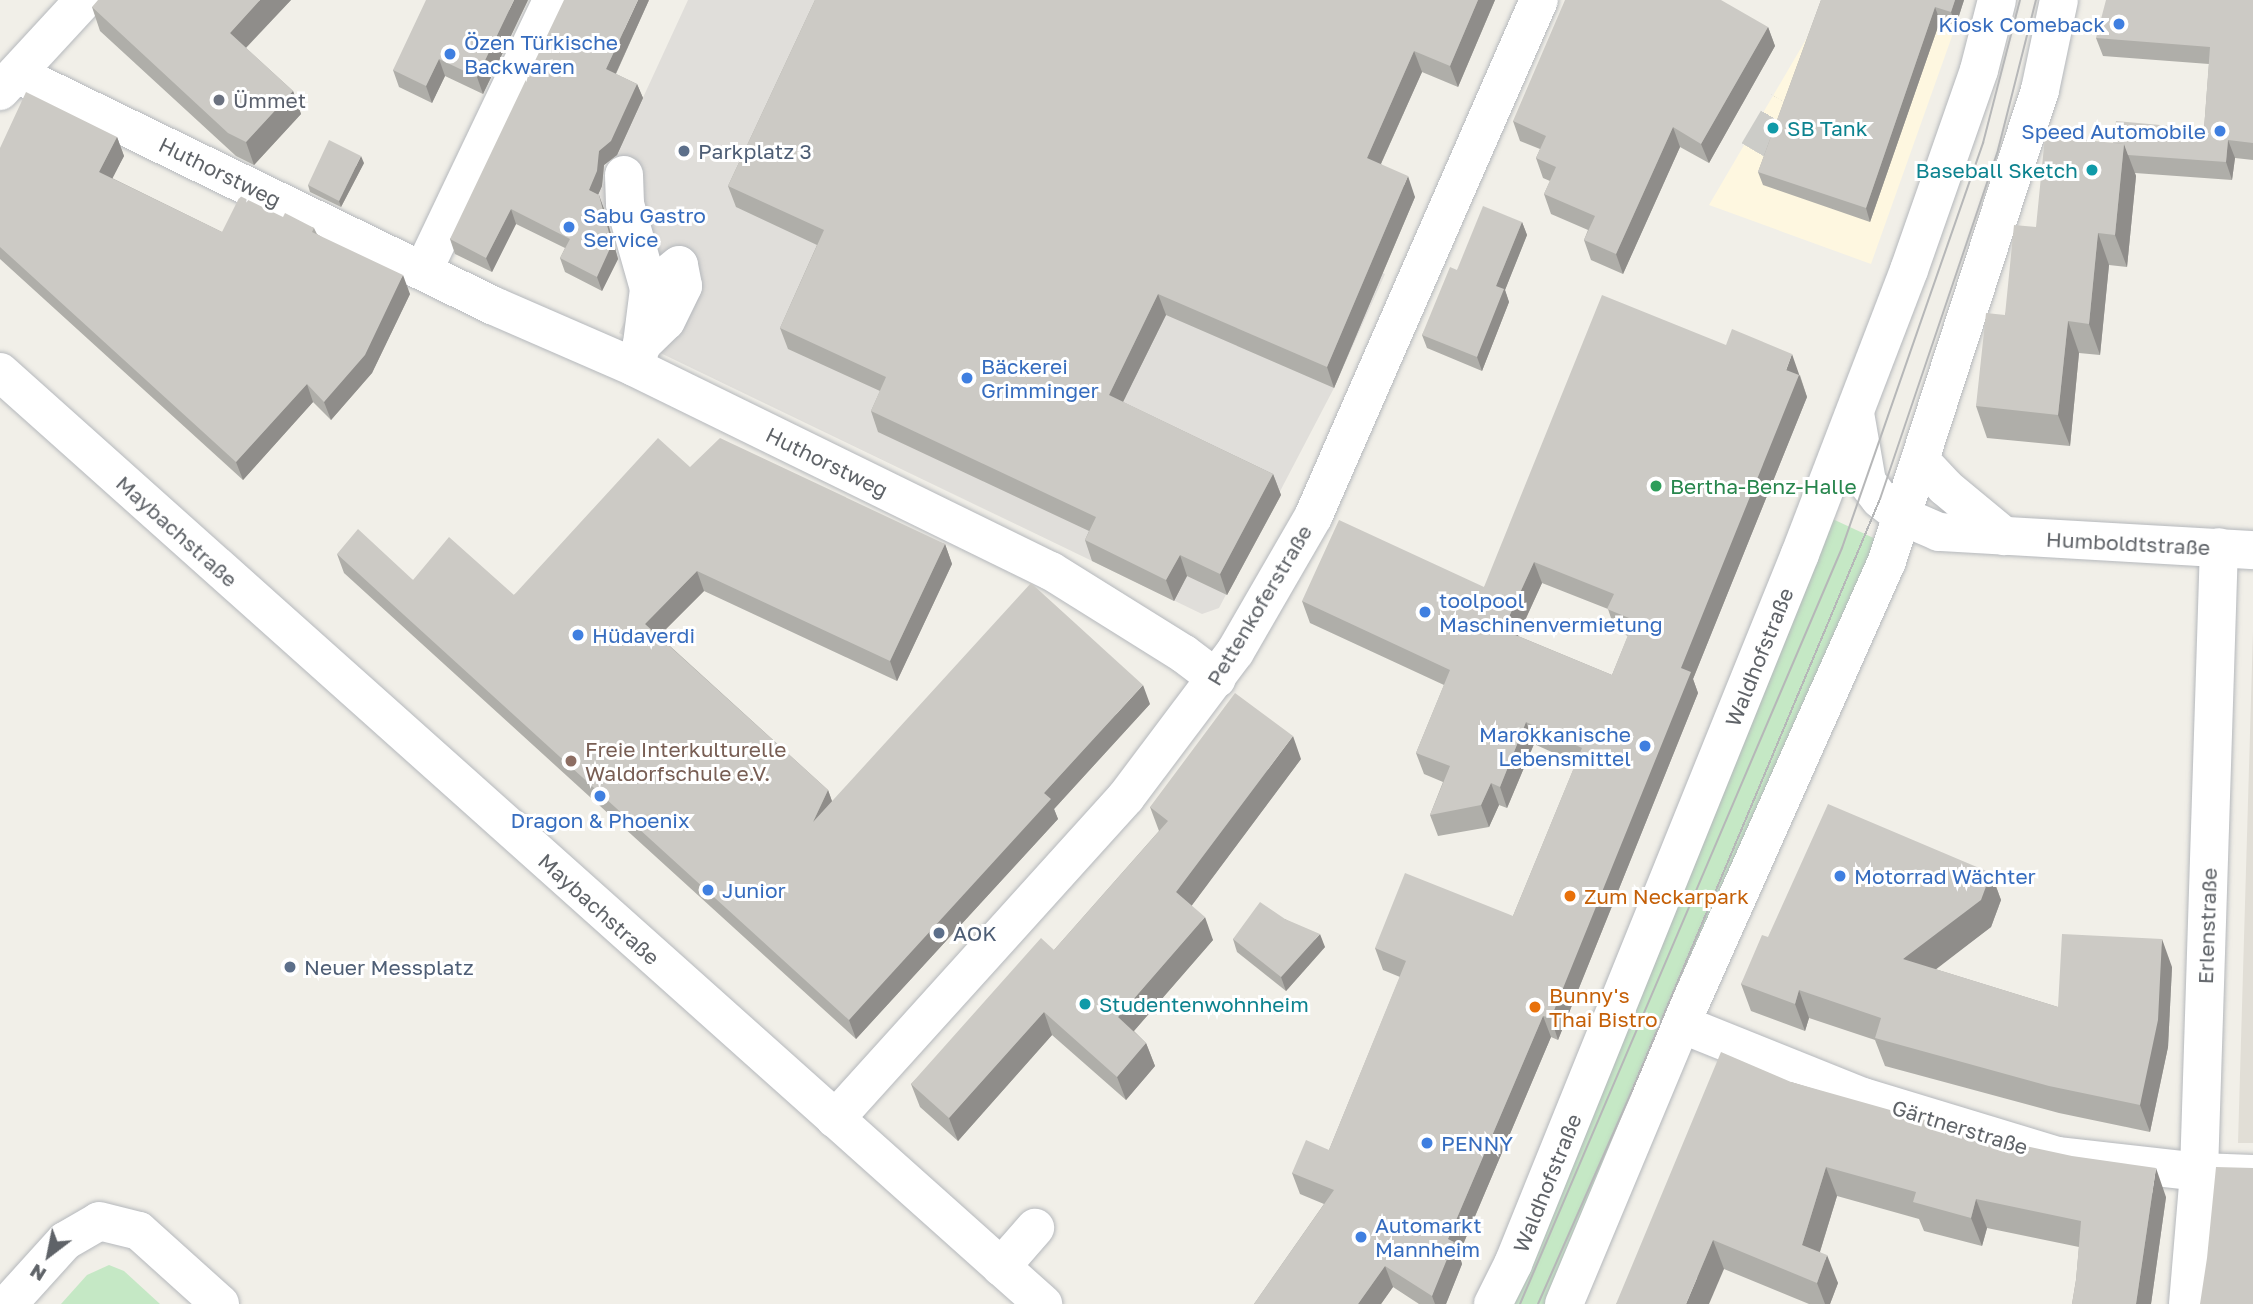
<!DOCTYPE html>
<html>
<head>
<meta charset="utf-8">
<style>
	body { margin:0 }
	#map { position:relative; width:2253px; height:1304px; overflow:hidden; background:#f1efe8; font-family:"Golos Text",sans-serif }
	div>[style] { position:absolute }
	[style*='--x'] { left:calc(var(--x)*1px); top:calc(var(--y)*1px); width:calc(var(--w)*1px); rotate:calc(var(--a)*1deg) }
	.commercial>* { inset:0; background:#fef7e0 }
	.industrial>* { inset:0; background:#e0deda }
	.education>* { inset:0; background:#e1ded6 }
	.green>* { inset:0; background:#c5e8c5 }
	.minor-tunnel>* { height:38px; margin-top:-19px; transform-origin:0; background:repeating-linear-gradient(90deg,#ccccc8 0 38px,transparent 0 57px) }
	.roads { filter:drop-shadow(0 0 2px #b5b8bc) drop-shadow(0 0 2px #b5b8bc) }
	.minor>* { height:38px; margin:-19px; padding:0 19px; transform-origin:19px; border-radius:19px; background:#fff }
	.tram>* { height:2px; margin:-1px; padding:0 1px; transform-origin:1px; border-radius:1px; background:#b6b7b8 }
	.wall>* { inset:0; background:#afaea9 }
	.shaded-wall>* { inset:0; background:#8f8d8a }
	.building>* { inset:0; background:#cccac5 }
	.dots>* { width:19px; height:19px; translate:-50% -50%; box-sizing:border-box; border:4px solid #fff; border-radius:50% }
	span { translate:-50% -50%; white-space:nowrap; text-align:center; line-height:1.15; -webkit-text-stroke:6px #fff; paint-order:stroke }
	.shop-label { font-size:21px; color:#366cbe }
	.right { translate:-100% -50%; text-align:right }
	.left { translate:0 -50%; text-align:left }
	.worship-label { font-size:21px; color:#5b616d }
	.culture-label { font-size:21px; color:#0d838f }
	.service-label { font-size:21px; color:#4e5e75 }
	.street-label { font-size:21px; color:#5f6368 }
	.leisure-label { font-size:21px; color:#27864d }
	.education-label { font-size:21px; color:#785e54 }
	.food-label { font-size:21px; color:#c56008 }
	.north { position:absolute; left:14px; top:1220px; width:70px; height:70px; -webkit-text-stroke:5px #fff; paint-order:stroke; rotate:212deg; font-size:19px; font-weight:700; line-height:28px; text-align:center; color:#5f6368 }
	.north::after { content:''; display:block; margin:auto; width:24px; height:32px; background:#5f6368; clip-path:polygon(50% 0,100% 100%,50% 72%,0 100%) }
</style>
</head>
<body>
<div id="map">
	<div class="commercial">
		<div style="clip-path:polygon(1829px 0,1869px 0,1956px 25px,1871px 264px,1709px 205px)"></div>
	</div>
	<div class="industrial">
		<div style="clip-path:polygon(688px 0,1240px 0,1156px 173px,1385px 274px,1334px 388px,1219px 608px,1202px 614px,619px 333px,633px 304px,615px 215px,594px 204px)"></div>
	</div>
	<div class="education">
		<div style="clip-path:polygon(2253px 631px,2253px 1143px,2238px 1143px)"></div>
	</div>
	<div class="green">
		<div style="clip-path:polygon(1824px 515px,1880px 541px,1546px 1304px,1509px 1304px)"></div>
		<div style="clip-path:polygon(109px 1265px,124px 1271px,160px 1304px,61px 1304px,87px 1275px)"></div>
	</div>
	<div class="minor-tunnel">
		<div style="--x:1758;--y:153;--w:57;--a:-59.4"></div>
	</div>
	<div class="roads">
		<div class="minor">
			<div style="--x:17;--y:74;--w:530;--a:25.94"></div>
			<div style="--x:494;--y:306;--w:153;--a:23.5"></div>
			<div style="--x:634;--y:367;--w:464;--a:26.1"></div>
			<div style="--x:1051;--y:571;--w:157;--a:32"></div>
			<div style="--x:1184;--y:654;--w:41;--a:37.1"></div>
			<div style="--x:0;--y:91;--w:124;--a:-47.3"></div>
			<div style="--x:624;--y:175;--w:29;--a:88"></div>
			<div style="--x:625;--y:204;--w:88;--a:74.2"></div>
			<div style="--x:649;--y:289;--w:55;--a:97.3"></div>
			<div style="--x:642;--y:344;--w:24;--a:109"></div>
			<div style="--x:423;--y:271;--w:300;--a:-64.5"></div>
			<div style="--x:644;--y:342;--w:30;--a:-44"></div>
			<div style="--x:666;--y:321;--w:39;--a:-64"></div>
			<div style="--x:683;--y:286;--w:21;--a:-101"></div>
			<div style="--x:679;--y:265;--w:38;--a:141"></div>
			<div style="--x:0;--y:372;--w:1399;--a:41.78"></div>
			<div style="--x:1855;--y:413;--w:70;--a:80.1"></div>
			<div style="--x:1867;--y:482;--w:21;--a:53"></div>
			<div style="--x:1880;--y:499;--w:28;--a:38"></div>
			<div style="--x:1902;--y:516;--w:40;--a:23.4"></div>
			<div style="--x:1939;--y:532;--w:315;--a:3.3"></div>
			<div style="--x:1920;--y:460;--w:37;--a:47"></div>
			<div style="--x:1945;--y:487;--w:77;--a:39.7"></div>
			<div style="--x:1681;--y:1024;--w:196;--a:21.9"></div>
			<div style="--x:1863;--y:1097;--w:203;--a:16.9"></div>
			<div style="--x:2057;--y:1156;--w:143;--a:6.4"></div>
			<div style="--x:2199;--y:1172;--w:54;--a:2.1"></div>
			<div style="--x:835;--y:1119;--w:434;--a:-47.9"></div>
			<div style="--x:1126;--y:797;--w:181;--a:-53.1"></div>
			<div style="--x:1235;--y:652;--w:156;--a:-60"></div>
			<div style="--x:1313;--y:517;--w:564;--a:-66.39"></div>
			<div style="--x:1001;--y:1267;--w:52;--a:-48.9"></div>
			<div style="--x:8;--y:1304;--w:85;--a:-47.9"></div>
			<div style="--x:65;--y:1241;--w:39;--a:-30"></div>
			<div style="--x:99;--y:1221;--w:41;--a:14"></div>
			<div style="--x:139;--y:1231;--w:109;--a:42"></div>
			<div style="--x:1493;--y:1304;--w:45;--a:-63.4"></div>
			<div style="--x:1513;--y:1264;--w:766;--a:-67.99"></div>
			<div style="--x:1800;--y:554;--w:304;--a:-69"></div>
			<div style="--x:1909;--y:270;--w:212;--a:-70.7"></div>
			<div style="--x:1979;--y:70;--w:72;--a:-75.6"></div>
			<div style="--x:1564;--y:1304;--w:303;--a:-67.3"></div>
			<div style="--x:1681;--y:1024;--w:507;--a:-66.01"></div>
			<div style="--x:1887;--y:561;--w:495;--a:-72"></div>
			<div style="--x:2040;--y:90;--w:92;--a:-78.1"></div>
			<div style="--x:2188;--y:1304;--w:132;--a:-85.2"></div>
			<div style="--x:2199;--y:1172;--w:625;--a:-88.17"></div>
		</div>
	</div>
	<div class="tram">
		<div style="--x:1520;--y:1304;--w:822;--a:-66.93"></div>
		<div style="--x:1842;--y:548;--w:429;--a:-70.8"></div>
		<div style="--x:1983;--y:143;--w:148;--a:-75.5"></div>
		<div style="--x:1538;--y:1304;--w:231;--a:-66.2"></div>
		<div style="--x:1631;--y:1093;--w:644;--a:-67.26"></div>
		<div style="--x:1880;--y:499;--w:368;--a:-71.3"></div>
		<div style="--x:1998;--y:150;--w:155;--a:-75.8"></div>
	</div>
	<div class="wall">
		<div style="clip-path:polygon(291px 0,246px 48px,293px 91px,301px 114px,254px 165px,236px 156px,100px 31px,92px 7px)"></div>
		<div style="clip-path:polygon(528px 0,483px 94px,445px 76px,432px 103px,399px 87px,393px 70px)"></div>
		<div style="clip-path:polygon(649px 0,616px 74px,637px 84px,643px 98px,617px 155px,604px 165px,602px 186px,598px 195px,604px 209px,618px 259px,602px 291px,565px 272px,560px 258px,565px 248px,516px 224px,492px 272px,455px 254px,450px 239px)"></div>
		<div style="clip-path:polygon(815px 0,1495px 0,1458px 87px,1422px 72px,1381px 164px,1415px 197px,1334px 388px,1166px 315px,1123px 402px,1273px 474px,1281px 495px,1227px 595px,1187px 576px,1174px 601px,1092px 561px,1085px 540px,1089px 531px,878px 432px,871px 411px,880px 391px,788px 349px,780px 328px,817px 245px,736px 207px,728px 186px)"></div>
		<div style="clip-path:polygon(1821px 0,1964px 0,1956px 25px,1940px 21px,1870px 222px,1763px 185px,1758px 172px)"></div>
		<div style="clip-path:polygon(2253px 0,2253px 160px,2235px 158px,2232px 180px,2135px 173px,2136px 176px,2127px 267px,2109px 265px,2100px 355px,2079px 353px,2070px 446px,1987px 438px,1976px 406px,2005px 315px,2036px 227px,2113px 143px,2204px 129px,2209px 64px,2103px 56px,2096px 38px)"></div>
		<div style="clip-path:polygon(1768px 27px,1775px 46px,1709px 163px,1680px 147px,1623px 274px,1591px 260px,1584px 240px,1588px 230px,1551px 214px,1544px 194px,1550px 181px,1543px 178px,1536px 158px,1540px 149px,1520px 141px,1513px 121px)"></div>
		<div style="clip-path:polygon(117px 137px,124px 156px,112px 178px,222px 232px,283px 217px,314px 228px,317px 234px,410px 294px,372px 373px,331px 420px,313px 402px,243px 480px,0 259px,0 148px)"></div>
		<div style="clip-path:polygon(364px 163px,341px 207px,310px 192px,308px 185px)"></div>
		<div style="clip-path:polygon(1522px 222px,1527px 235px,1505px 290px,1509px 302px,1482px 371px,1427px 348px,1422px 335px,1457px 270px)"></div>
		<div style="clip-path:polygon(evenodd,1800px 375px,1807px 397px,1693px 679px,1698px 693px,1558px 1040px,1551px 1037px,1459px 1254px,1462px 1264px,1446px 1304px,1419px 1304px,1393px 1287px,1381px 1304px,1254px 1304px,1324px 1204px,1300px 1194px,1292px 1173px,1329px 1150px,1400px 977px,1383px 970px,1375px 948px,1513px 916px,1576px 763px,1534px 744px,1507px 808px,1499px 805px,1489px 827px,1438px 836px,1430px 815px,1443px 782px,1424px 774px,1416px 753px,1444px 685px,1310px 623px,1302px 601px,1484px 587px,1800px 375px,1542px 583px,1608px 609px,1615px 630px,1628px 636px,1612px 675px,1518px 636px,1542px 583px)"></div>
		<div style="clip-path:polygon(690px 467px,945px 544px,952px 564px,897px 681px,704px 591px,659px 636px,828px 790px,832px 801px,1150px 704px,1054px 809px,1058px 819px,856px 1039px,344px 573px,337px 554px,413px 580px,514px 595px)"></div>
		<div style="clip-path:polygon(1301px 759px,1191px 906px,1213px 940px,1134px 1031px,1146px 1043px,1155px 1066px,1126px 1100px,1052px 1035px,958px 1141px,920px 1107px,911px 1084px,1054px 950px,1159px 831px,1150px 807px)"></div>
		<div style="clip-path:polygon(1991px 873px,2001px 900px,1991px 927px,1935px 969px,2058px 1007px,2172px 967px,2168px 1047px,2150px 1132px,2059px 1113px,1885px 1066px,1875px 1040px,1809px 1018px,1805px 1031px,1751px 1011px,1741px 984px,1768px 937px)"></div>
		<div style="clip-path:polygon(1285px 919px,1325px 947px,1286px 991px,1237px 952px,1233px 939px)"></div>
		<div style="clip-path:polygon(1791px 1082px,2166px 1197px,2151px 1304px,2072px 1304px,2076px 1280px,2079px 1247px,1987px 1228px,1982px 1246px,1924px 1231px,1919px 1219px,1837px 1196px,1820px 1252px,1838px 1283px,1830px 1304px,1809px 1304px,1724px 1269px,1616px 1304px)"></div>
	</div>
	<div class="shaded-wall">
		<div style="clip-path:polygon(260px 0,291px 0,238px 56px,230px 33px)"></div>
		<div style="clip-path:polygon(514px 0,528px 0,483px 94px,477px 77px)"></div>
		<div style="clip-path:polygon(638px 0,649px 0,611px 84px,606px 69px)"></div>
		<div style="clip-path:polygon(1478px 0,1495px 0,1458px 87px,1450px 66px)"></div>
		<div style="clip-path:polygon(1955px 0,1964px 0,1956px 25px,1951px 12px)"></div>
		<div style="clip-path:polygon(1935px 7px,1940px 21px,1870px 222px,1866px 208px)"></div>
		<div style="clip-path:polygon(1768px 27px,1775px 46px,1709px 163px,1701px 144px)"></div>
		<div style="clip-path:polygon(1414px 51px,1422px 72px,1374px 179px,1367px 158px)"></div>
		<div style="clip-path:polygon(439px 59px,445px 76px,432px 103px,426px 86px)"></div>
		<div style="clip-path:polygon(637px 84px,643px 98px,617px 155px,604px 165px,602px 186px,594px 204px,589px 190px,599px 151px)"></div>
		<div style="clip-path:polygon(293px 91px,301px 114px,254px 165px,246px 142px)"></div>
		<div style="clip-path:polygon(1673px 127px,1680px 147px,1623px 274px,1616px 254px)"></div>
		<div style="clip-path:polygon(117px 137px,124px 156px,106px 191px,99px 172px)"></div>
		<div style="clip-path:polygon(2228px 140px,2235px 158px,2232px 180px,2226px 162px)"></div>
		<div style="clip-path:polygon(2124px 144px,2136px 176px,2127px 267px,2115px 235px)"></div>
		<div style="clip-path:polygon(361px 156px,364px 163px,341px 207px,339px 201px)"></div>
		<div style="clip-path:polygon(1408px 176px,1415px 197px,1334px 388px,1327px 367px)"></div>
		<div style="clip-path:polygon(599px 195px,604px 209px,618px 259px,602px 291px,597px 277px)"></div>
		<div style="clip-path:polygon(511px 209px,516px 224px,492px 272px,486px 258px)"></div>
		<div style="clip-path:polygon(1522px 222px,1527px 235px,1505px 290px,1509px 302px,1482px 371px,1477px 357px,1496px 286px)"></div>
		<div style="clip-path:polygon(2098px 233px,2109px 265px,2100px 355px,2089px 324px)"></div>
		<div style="clip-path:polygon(403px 275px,410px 294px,372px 373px,331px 420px,324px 402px)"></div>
		<div style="clip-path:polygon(1158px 294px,1166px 315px,1116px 416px,1109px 395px)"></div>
		<div style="clip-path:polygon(2068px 321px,2079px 353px,2070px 446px,2058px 415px)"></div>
		<div style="clip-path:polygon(1792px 354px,1807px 397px,1693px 679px,1698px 693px,1558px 1040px,1551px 1018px)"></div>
		<div style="clip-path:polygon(307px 384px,313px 402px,243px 480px,236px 462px)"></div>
		<div style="clip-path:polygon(1273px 474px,1281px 495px,1227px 595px,1220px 574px)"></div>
		<div style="clip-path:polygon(945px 544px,952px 564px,897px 681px,890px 661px)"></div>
		<div style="clip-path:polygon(1180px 555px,1187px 576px,1174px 601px,1166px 580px)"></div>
		<div style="clip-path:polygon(1534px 562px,1542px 583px,1511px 651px,1503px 630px)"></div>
		<div style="clip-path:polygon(697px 571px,704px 591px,652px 643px,645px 624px)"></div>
		<div style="clip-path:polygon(1143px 685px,1150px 704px,1054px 809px,1058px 819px,856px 1039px,849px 1020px,1044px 793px)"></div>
		<div style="clip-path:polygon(1526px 722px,1534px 744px,1507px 808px,1500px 787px)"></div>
		<div style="clip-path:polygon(1293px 736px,1301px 759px,1184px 916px,1176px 892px)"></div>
		<div style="clip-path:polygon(1491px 783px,1499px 805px,1489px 827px,1481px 805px)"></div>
		<div style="clip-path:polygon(828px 790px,835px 810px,813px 822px)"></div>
		<div style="clip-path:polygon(1991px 873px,2001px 900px,1991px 927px,1913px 987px,1903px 959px)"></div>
		<div style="clip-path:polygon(1205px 917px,1213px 940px,1126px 1040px,1118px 1017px)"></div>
		<div style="clip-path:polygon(1320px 934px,1325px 947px,1286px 991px,1281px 977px)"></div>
		<div style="clip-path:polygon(2162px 939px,2172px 967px,2168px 1047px,2150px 1132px,2140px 1105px)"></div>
		<div style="clip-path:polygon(1799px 990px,1809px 1018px,1805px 1031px,1795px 1004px)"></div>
		<div style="clip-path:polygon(1044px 1012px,1052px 1035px,958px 1141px,949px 1118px)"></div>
		<div style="clip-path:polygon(1543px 1016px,1551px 1037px,1459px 1254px,1462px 1264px,1446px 1304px,1435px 1304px,1432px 1296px,1448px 1239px)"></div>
		<div style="clip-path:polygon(1146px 1043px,1155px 1066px,1126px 1100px,1117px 1077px)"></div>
		<div style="clip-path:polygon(1826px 1167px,1837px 1196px,1813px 1274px,1802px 1245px)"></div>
		<div style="clip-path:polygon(2156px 1168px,2166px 1197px,2151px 1304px,2136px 1304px)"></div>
		<div style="clip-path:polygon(1976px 1199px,1987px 1228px,1982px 1246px,1971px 1218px)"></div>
		<div style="clip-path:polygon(1713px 1240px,1724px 1269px,1709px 1304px,1686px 1304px)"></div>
		<div style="clip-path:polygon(1827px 1255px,1838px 1283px,1830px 1304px,1825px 1304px,1817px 1283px)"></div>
		<div style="clip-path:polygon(1385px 1266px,1393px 1287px,1381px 1304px,1358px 1304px)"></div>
	</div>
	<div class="building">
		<div style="clip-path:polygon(98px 0,260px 0,230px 33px,293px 91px,246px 142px,228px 133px,92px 7px)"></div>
		<div style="clip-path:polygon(426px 0,514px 0,477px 77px,439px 59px,426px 86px,393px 70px)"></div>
		<div style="clip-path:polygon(564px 0,638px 0,606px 69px,637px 84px,611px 141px,599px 151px,597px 171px,589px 190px,599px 195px,612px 244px,597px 277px,560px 258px,570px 239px,511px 209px,486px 258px,450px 239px)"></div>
		<div style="clip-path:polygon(815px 0,1478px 0,1450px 66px,1414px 51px,1367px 158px,1408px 176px,1327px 367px,1158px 294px,1109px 395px,1273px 474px,1220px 574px,1180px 555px,1166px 580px,1085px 540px,1096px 517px,871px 411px,886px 377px,780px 328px,824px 230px,728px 186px)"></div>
		<div style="clip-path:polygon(1565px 0,1721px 0,1768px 27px,1701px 144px,1673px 127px,1616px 254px,1584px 240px,1595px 216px,1544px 194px,1556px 167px,1536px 158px,1546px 136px,1513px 121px)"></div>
		<div style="clip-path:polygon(1821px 0,1955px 0,1951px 12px,1935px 7px,1866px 208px,1758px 172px)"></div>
		<div style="clip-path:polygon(2106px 0,2253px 0,2253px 143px,2228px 140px,2226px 162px,2128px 155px,2124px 144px,2113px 143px,2116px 121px,2204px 129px,2210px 47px,2096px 38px)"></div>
		<div style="clip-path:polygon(26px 92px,117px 137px,99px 172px,222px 232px,240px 196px,283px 217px,285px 213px,314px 228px,312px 232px,403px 275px,365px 355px,324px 402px,307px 384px,236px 462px,0 247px,0 148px)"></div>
		<div style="clip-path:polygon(2045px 136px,2124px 144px,2115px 235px,2098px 233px,2089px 324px,2068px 321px,2058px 415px,1976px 406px,1986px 313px,2005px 315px,2014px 225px,2036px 227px)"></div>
		<div style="clip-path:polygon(329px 140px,361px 156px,339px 201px,308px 185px)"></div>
		<div style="clip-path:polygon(1483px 206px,1522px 222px,1496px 286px,1504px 289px,1477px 357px,1422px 335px,1450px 267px,1457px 270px)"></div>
		<div style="clip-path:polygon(evenodd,1602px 295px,1726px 345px,1732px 329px,1792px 354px,1786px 370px,1799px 375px,1681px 668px,1691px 672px,1551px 1018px,1543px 1016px,1448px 1239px,1454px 1242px,1432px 1296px,1385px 1266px,1358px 1304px,1254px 1304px,1334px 1190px,1292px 1173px,1306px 1140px,1329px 1150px,1406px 961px,1375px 948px,1405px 873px,1513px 916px,1582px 748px,1526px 722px,1500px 787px,1491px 783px,1481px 805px,1430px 815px,1450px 766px,1416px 753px,1450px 670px,1302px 601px,1339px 520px,1484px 587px,1602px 295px,1534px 562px,1614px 594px,1607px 609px,1634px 620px,1612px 675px,1503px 630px,1534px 562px)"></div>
		<div style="clip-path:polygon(658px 438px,690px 467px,720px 438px,945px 544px,890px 661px,697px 571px,645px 624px,828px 790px,813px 822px,1031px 583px,1143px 685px,1044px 793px,1051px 799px,849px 1020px,337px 554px,358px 529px,413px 580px,449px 537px,514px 595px)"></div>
		<div style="clip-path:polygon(1235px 693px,1293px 736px,1176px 892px,1205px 917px,1118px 1017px,1146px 1043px,1117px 1077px,1044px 1012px,949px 1118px,911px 1084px,1041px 938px,1054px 950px,1168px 821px,1150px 807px)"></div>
		<div style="clip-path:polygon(1828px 804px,1991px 873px,1981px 900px,1903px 959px,2058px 1007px,2062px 934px,2162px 939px,2158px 1020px,2140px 1105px,2049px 1086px,1875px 1038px,1881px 1018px,1799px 990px,1795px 1004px,1741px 984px,1762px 935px,1768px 937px)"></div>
		<div style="clip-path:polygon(1260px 902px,1285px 919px,1320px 934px,1281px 977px,1233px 939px)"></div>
		<div style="clip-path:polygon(1721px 1052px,1791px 1082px,1993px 1139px,2072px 1156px,2156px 1168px,2136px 1304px,2072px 1304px,2076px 1280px,2081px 1221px,1976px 1199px,1971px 1218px,1913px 1202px,1916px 1192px,1826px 1167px,1802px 1245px,1827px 1255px,1817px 1283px,1713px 1240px,1686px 1304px,1616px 1304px)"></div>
		<div style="clip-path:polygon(2216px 1167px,2253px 1168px,2253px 1304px,2200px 1304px,2207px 1258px)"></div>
	</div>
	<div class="dots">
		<div style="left:2119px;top:24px;background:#3f7fe0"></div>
		<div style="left:450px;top:54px;background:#3f7fe0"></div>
		<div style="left:219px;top:100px;background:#6b7280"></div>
		<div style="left:1773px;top:128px;background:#0f9aa8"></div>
		<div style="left:2220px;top:131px;background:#3f7fe0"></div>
		<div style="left:684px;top:151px;background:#5c6f8a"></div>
		<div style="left:2092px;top:170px;background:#0f9aa8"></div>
		<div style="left:569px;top:227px;background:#3f7fe0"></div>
		<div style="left:967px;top:378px;background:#3f7fe0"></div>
		<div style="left:1656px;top:486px;background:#2e9e5b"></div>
		<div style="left:1425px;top:612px;background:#3f7fe0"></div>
		<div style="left:578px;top:635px;background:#3f7fe0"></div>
		<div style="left:1645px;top:746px;background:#3f7fe0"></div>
		<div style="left:571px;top:761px;background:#8d6e63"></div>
		<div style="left:600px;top:796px;background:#3f7fe0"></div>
		<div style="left:1840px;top:876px;background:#3f7fe0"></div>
		<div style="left:708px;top:890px;background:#3f7fe0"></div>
		<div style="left:1570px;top:896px;background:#e8710a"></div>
		<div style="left:939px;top:933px;background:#5c6f8a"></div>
		<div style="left:290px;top:967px;background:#5c6f8a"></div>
		<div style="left:1085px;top:1004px;background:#0f9aa8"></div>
		<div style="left:1535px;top:1007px;background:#e8710a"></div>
		<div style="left:1427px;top:1143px;background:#3f7fe0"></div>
		<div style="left:1361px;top:1237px;background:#3f7fe0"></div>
	</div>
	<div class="shop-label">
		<span class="right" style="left:2105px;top:24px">Kiosk Comeback</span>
		<span class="left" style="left:464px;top:54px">Özen Türkische<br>Backwaren</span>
		<span class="right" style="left:2206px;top:131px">Speed Automobile</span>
		<span class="left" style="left:583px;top:227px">Sabu Gastro<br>Service</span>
		<span class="left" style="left:981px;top:378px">Bäckerei<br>Grimminger</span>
		<span class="left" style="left:1439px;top:612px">toolpool<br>Maschinenvermietung</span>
		<span class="left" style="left:592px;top:635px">Hüdaverdi</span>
		<span class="right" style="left:1631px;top:746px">Marokkanische<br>Lebensmittel</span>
		<span style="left:600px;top:820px">Dragon &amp; Phoenix</span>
		<span class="left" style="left:1854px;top:876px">Motorrad Wächter</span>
		<span class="left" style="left:722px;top:890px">Junior</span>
		<span class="left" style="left:1441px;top:1143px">PENNY</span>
		<span class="left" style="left:1375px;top:1237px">Automarkt<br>Mannheim</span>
	</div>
	<div class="worship-label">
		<span class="left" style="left:233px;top:100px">Ümmet</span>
	</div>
	<div class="culture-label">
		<span class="left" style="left:1787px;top:128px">SB Tank</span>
		<span class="right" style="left:2078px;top:170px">Baseball Sketch</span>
		<span class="left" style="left:1099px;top:1004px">Studentenwohnheim</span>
	</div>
	<div class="service-label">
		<span class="left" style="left:698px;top:151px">Parkplatz 3</span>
		<span class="left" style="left:953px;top:933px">AOK</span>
		<span class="left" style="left:304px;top:967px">Neuer Messplatz</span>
	</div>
	<div class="street-label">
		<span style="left:220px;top:172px;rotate:26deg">Huthorstweg</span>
		<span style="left:827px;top:462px;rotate:26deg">Huthorstweg</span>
		<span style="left:177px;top:531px;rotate:42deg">Maybachstraße</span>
		<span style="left:2128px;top:543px;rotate:3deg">Humboldtstraße</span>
		<span style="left:1259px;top:605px;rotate:-59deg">Pettenkoferstraße</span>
		<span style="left:1759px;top:657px;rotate:-68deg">Waldhofstraße</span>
		<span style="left:599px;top:909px;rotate:42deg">Maybachstraße</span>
		<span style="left:2207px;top:926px;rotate:-88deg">Erlenstraße</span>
		<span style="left:1960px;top:1127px;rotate:17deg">Gärtnerstraße</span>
		<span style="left:1547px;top:1183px;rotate:-68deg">Waldhofstraße</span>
	</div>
	<div class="leisure-label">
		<span class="left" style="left:1670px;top:486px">Bertha-Benz-Halle</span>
	</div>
	<div class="education-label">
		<span class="left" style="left:585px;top:761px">Freie Interkulturelle<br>Waldorfschule e.V.</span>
	</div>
	<div class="food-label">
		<span class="left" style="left:1584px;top:896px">Zum Neckarpark</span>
		<span class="left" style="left:1549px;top:1007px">Bunny's<br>Thai Bistro</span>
	</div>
	<div class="north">N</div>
</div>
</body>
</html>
